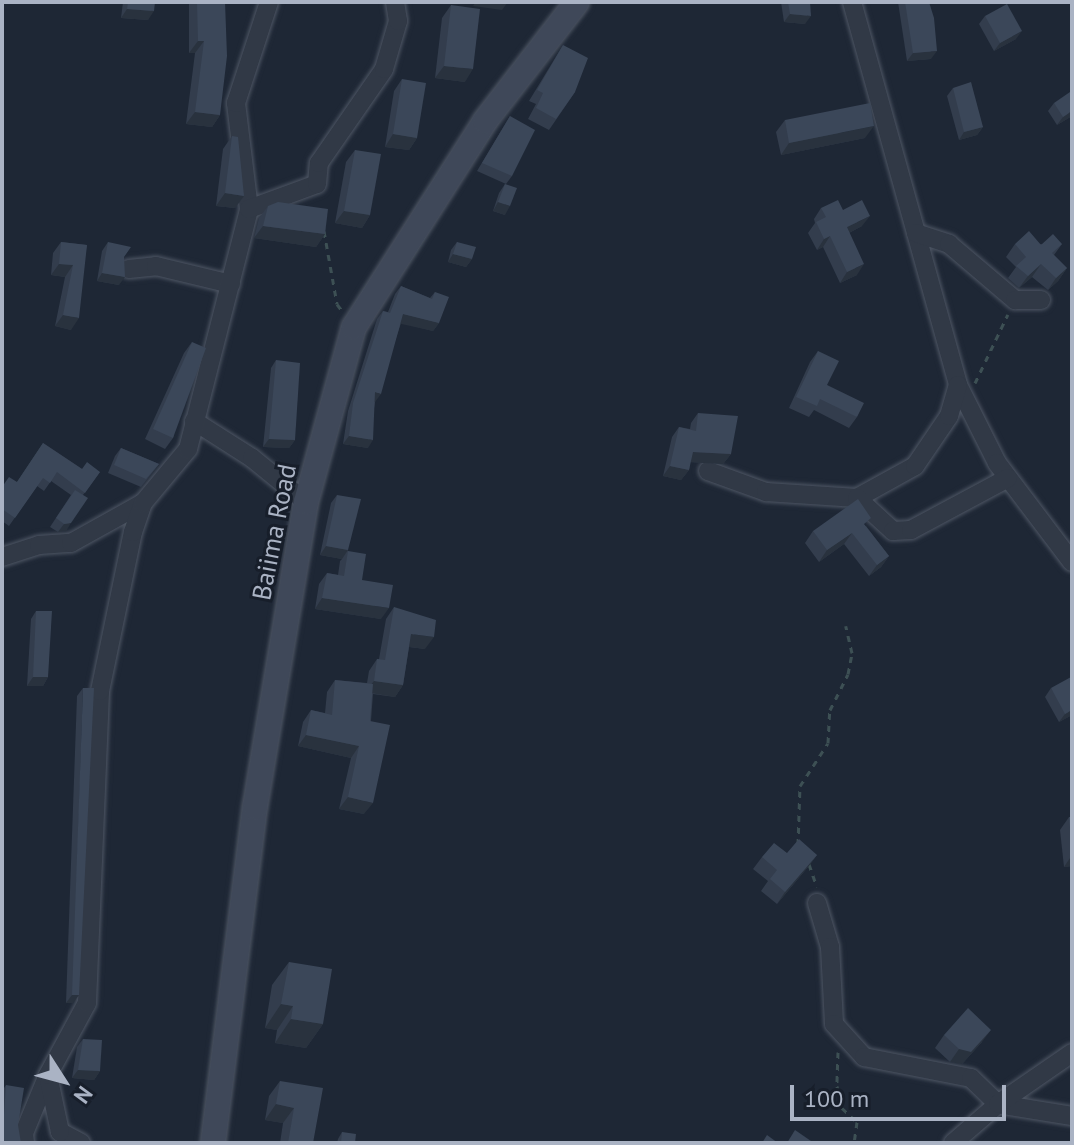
<!DOCTYPE html>
<html>
<head>
<meta charset="utf-8">
<style>
	body { margin:0 }
	#map { position:relative; width:1074px; height:1145px; overflow:hidden; background:#1e2735; font-family:"PT Sans",sans-serif }
	div>[style] { position:absolute }
	[style*='--x'] { left:calc(var(--x)*1px); top:calc(var(--y)*1px); width:calc(var(--w)*1px); rotate:calc(var(--a)*1deg) }
	.path>* { height:3px; margin-top:-1.5px; transform-origin:0; background:repeating-linear-gradient(90deg,#3d5054 0 6px,transparent 0 12px) }
	.roads { filter:drop-shadow(0 0 2px #4e5664) drop-shadow(0 0 2px #4e5664) }
	.street>* { height:18px; margin:-9px; padding:0 9px; transform-origin:9px; border-radius:9px; background:#313946 }
	.secondary>* { height:24px; margin:-12px; padding:0 12px; transform-origin:12px; border-radius:12px; background:#3f4859 }
	.wall>* { inset:0; background:#333d4d }
	.shaded-wall>* { inset:0; background:#29323e }
	.building>* { inset:0; background:#3b4759 }
	span { translate:-50% -50%; white-space:nowrap; text-align:center; line-height:1.15; -webkit-text-stroke:6px #171e2a; paint-order:stroke }
	.street-label { font-size:26px; color:#aab3c4 }
	.frame { position:absolute; inset:0; border:4px solid #aab3c4; pointer-events:none }
	.north { position:absolute; left:24px; top:1041px; width:80px; height:80px; -webkit-text-stroke:6px #171e2a; paint-order:stroke; rotate:126deg; font-size:22px; font-weight:700; line-height:32px; text-align:center; color:#aab3c4 }
	.north::after { content:''; display:block; margin:auto; width:28px; height:36px; background:#aab3c4; clip-path:polygon(50% 0,100% 100%,50% 72%,0 100%) }
	.scale { position:absolute; left:790px; top:1085px; width:216px; height:36px; box-sizing:border-box; border:4px solid #aab3c4; border-top:0; padding-left:10px; font-size:24px; line-height:28px; white-space:nowrap; color:#aab3c4; -webkit-text-stroke:6px #171e2a; paint-order:stroke }
</style>
</head>
<body>
<div id="map">
	<div class="path">
		<div style="--x:324;--y:231;--w:74;--a:79.9"></div>
		<div style="--x:337;--y:304;--w:10;--a:53"></div>
		<div style="--x:975;--y:383;--w:76;--a:-64.4"></div>
		<div style="--x:798;--y:845;--w:59;--a:-88.1"></div>
		<div style="--x:800;--y:786;--w:51;--a:-56.9"></div>
		<div style="--x:828;--y:743;--w:33;--a:-87"></div>
		<div style="--x:830;--y:710;--w:40;--a:-63.4"></div>
		<div style="--x:848;--y:674;--w:21;--a:-79"></div>
		<div style="--x:852;--y:653;--w:28;--a:-103"></div>
		<div style="--x:809;--y:864;--w:24;--a:71"></div>
		<div style="--x:838;--y:1052;--w:34;--a:92"></div>
		<div style="--x:837;--y:1086;--w:23;--a:77"></div>
		<div style="--x:842;--y:1108;--w:21;--a:43"></div>
		<div style="--x:857;--y:1122;--w:21;--a:98"></div>
	</div>
	<div class="roads">
		<div class="street">
			<div style="--x:852;--y:2;--w:397;--a:74.5"></div>
			<div style="--x:958;--y:385;--w:87;--a:63.4"></div>
			<div style="--x:997;--y:463;--w:124;--a:52.9"></div>
			<div style="--x:249;--y:209;--w:107;--a:-97"></div>
			<div style="--x:236;--y:103;--w:106;--a:-71.9"></div>
			<div style="--x:916;--y:233;--w:35;--a:18"></div>
			<div style="--x:949;--y:244;--w:87;--a:40.3"></div>
			<div style="--x:1015;--y:300;--w:26;--a:0"></div>
			<div style="--x:129;--y:269;--w:27;--a:-6"></div>
			<div style="--x:156;--y:266;--w:77;--a:13.5"></div>
			<div style="--x:194;--y:421;--w:69;--a:32.5"></div>
			<div style="--x:252;--y:458;--w:70;--a:39.2"></div>
			<div style="--x:708;--y:471;--w:62;--a:19.9"></div>
			<div style="--x:766;--y:492;--w:91;--a:3.8"></div>
			<div style="--x:857;--y:498;--w:66;--a:-28.9"></div>
			<div style="--x:915;--y:466;--w:60;--a:-55.8"></div>
			<div style="--x:949;--y:416;--w:32;--a:-74"></div>
			<div style="--x:857;--y:498;--w:49;--a:42.5"></div>
			<div style="--x:893;--y:531;--w:18;--a:-3"></div>
			<div style="--x:911;--y:530;--w:110;--a:-28.2"></div>
			<div style="--x:2;--y:557;--w:39;--a:-18"></div>
			<div style="--x:39;--y:545;--w:32;--a:-4"></div>
			<div style="--x:71;--y:543;--w:82;--a:-29.1"></div>
			<div style="--x:817;--y:903;--w:46;--a:73.5"></div>
			<div style="--x:830;--y:947;--w:77;--a:87"></div>
			<div style="--x:834;--y:1024;--w:45;--a:47.7"></div>
			<div style="--x:864;--y:1057;--w:109;--a:11.1"></div>
			<div style="--x:971;--y:1078;--w:37;--a:44"></div>
			<div style="--x:998;--y:1104;--w:75;--a:9.2"></div>
			<div style="--x:25;--y:1143;--w:10;--a:-96"></div>
			<div style="--x:24;--y:1133;--w:63;--a:-67.5"></div>
			<div style="--x:81;--y:1143;--w:24;--a:-152"></div>
			<div style="--x:60;--y:1132;--w:58;--a:-101.9"></div>
			<div style="--x:48;--y:1075;--w:82;--a:-61.6"></div>
			<div style="--x:87;--y:1003;--w:312;--a:-87.6"></div>
			<div style="--x:100;--y:691;--w:162;--a:-78.3"></div>
			<div style="--x:133;--y:532;--w:31;--a:-71"></div>
			<div style="--x:143;--y:503;--w:70;--a:-50.2"></div>
			<div style="--x:188;--y:449;--w:248;--a:-75.7"></div>
			<div style="--x:249;--y:209;--w:72;--a:-20.2"></div>
			<div style="--x:317;--y:184;--w:21;--a:-85"></div>
			<div style="--x:319;--y:163;--w:114;--a:-55.3"></div>
			<div style="--x:384;--y:69;--w:50;--a:-73.7"></div>
			<div style="--x:398;--y:21;--w:19;--a:-99"></div>
			<div style="--x:953;--y:1143;--w:60;--a:-40.9"></div>
			<div style="--x:998;--y:1104;--w:90;--a:-34.6"></div>
		</div>
		<div class="secondary">
			<div style="--x:213;--y:1143;--w:339;--a:-82.9"></div>
			<div style="--x:255;--y:807;--w:309;--a:-80.5"></div>
			<div style="--x:306;--y:502;--w:181;--a:-74.7"></div>
			<div style="--x:354;--y:327;--w:244;--a:-57.5"></div>
			<div style="--x:485;--y:121;--w:150;--a:-52.3"></div>
		</div>
	</div>
	<div class="wall">
		<div style="clip-path:polygon(123px 2px,155px 2px,148px 20px,121px 18px)"></div>
		<div style="clip-path:polygon(189px 2px,225px 2px,220px 115px,212px 127px,186px 124px,195px 53px,189px 53px)"></div>
		<div style="clip-path:polygon(781px 2px,810px 2px,805px 24px,784px 22px)"></div>
		<div style="clip-path:polygon(898px 2px,929px 2px,931px 59px,907px 61px)"></div>
		<div style="clip-path:polygon(451px 5px,465px 82px,435px 78px,442px 18px)"></div>
		<div style="clip-path:polygon(985px 16px,1016px 39px,994px 51px,979px 24px)"></div>
		<div style="clip-path:polygon(563px 45px,575px 92px,549px 130px,528px 119px,536px 104px,529px 101px)"></div>
		<div style="clip-path:polygon(402px 79px,417px 138px,409px 150px,385px 147px,394px 91px)"></div>
		<div style="clip-path:polygon(953px 88px,983px 127px,977px 135px,959px 140px,947px 96px)"></div>
		<div style="clip-path:polygon(1054px 103px,1072px 116px,1057px 125px,1048px 111px)"></div>
		<div style="clip-path:polygon(510px 116px,512px 176px,506px 184px,477px 171px)"></div>
		<div style="clip-path:polygon(785px 120px,865px 138px,781px 155px,776px 132px)"></div>
		<div style="clip-path:polygon(232px 136px,244px 196px,235px 208px,216px 206px,223px 149px)"></div>
		<div style="clip-path:polygon(355px 150px,370px 215px,362px 228px,335px 223px,346px 162px)"></div>
		<div style="clip-path:polygon(505px 184px,505px 215px,493px 211px,499px 193px)"></div>
		<div style="clip-path:polygon(268px 206px,325px 234px,316px 247px,254px 238px,259px 218px)"></div>
		<div style="clip-path:polygon(821px 208px,843px 210px,862px 226px,849px 233px,857px 275px,840px 283px,823px 247px,817px 250px,808px 233px,815px 223px,814px 219px)"></div>
		<div style="clip-path:polygon(61px 242px,87px 245px,71px 330px,55px 326px,65px 277px,51px 275px,53px 253px)"></div>
		<div style="clip-path:polygon(108px 242px,124px 257px,119px 285px,97px 281px,102px 251px)"></div>
		<div style="clip-path:polygon(457px 242px,472px 259px,466px 267px,448px 262px,451px 250px)"></div>
		<div style="clip-path:polygon(1015px 244px,1062px 244px,1054px 255px,1067px 268px,1058px 281px,1048px 290px,1032px 277px,1019px 288px,1008px 278px,1016px 267px,1006px 257px)"></div>
		<div style="clip-path:polygon(401px 286px,430px 298px,435px 292px,439px 323px,433px 331px,401px 323px,375px 402px,368px 448px,343px 444px,348px 411px,377px 319px,383px 311px,388px 312px,395px 294px)"></div>
		<div style="clip-path:polygon(192px 342px,173px 438px,165px 449px,145px 439px,184px 353px)"></div>
		<div style="clip-path:polygon(818px 351px,827px 385px,857px 417px,849px 428px,814px 410px,809px 417px,789px 408px,810px 362px)"></div>
		<div style="clip-path:polygon(276px 360px,295px 440px,289px 448px,263px 447px,271px 368px)"></div>
		<div style="clip-path:polygon(698px 413px,731px 454px,723px 464px,690px 462px,689px 470px,681px 480px,663px 476px,672px 437px,679px 427px,690px 429px,691px 423px)"></div>
		<div style="clip-path:polygon(43px 443px,82px 469px,100px 472px,83px 495px,66px 531px,58px 532px,50px 527px,71px 495px,51px 481px,44px 491px,37px 486px,9px 526px,2px 521px,2px 487px,17px 482px)"></div>
		<div style="clip-path:polygon(121px 448px,159px 464px,141px 487px,108px 473px,115px 456px)"></div>
		<div style="clip-path:polygon(337px 495px,348px 551px,381px 619px,315px 609px,319px 584px,327px 573px,338px 575px,340px 561px,342px 559px,320px 555px,331px 503px)"></div>
		<div style="clip-path:polygon(866px 526px,889px 556px,881px 567px,869px 576px,844px 544px,819px 562px,805px 543px,813px 531px)"></div>
		<div style="clip-path:polygon(394px 607px,425px 649px,409px 647px,403px 685px,395px 697px,373px 694px,364px 814px,339px 809px,351px 758px,298px 746px,303px 722px,311px 710px,325px 713px,327px 692px,335px 680px,367px 683px,369px 671px,377px 659px,379px 659px,386px 619px)"></div>
		<div style="clip-path:polygon(36px 611px,48px 677px,43px 686px,27px 686px,31px 619px)"></div>
		<div style="clip-path:polygon(83px 688px,73px 1003px,66px 1003px,77px 696px)"></div>
		<div style="clip-path:polygon(1051px 688px,1072px 715px,1059px 722px,1045px 697px)"></div>
		<div style="clip-path:polygon(1069px 817px,1072px 817px,1072px 866px,1064px 867px,1060px 830px)"></div>
		<div style="clip-path:polygon(787px 853px,817px 855px,808px 867px,777px 904px,761px 891px,768px 881px,753px 869px,762px 857px)"></div>
		<div style="clip-path:polygon(289px 962px,323px 1024px,306px 1048px,275px 1043px,277px 1030px,265px 1028px,272px 985px)"></div>
		<div style="clip-path:polygon(944px 1035px,982px 1042px,962px 1064px,950px 1062px,935px 1048px)"></div>
		<div style="clip-path:polygon(83px 1039px,100px 1071px,94px 1080px,72px 1078px,77px 1047px)"></div>
		<div style="clip-path:polygon(280px 1081px,313px 1143px,271px 1143px,272px 1142px,280px 1143px,283px 1123px,265px 1120px,269px 1096px)"></div>
		<div style="clip-path:polygon(6px 1085px,18px 1125px,2px 1143px,2px 1091px)"></div>
		<div style="clip-path:polygon(342px 1132px,355px 1143px,337px 1143px,338px 1139px)"></div>
	</div>
	<div class="shaded-wall">
		<div style="clip-path:polygon(476px 2px,508px 2px,502px 10px,473px 6px)"></div>
		<div style="clip-path:polygon(127px 9px,154px 11px,148px 20px,121px 18px)"></div>
		<div style="clip-path:polygon(790px 14px,811px 16px,805px 24px,784px 22px)"></div>
		<div style="clip-path:polygon(1022px 31px,1016px 39px,994px 51px,1000px 43px)"></div>
		<div style="clip-path:polygon(198px 41px,204px 41px,195px 53px,189px 53px)"></div>
		<div style="clip-path:polygon(937px 51px,931px 59px,907px 61px,913px 53px)"></div>
		<div style="clip-path:polygon(444px 66px,473px 69px,465px 82px,435px 78px)"></div>
		<div style="clip-path:polygon(1072px 111px,1072px 116px,1057px 125px,1063px 117px)"></div>
		<div style="clip-path:polygon(195px 112px,220px 115px,212px 127px,186px 124px)"></div>
		<div style="clip-path:polygon(874px 126px,865px 138px,781px 155px,789px 143px)"></div>
		<div style="clip-path:polygon(983px 127px,977px 135px,959px 140px,964px 132px)"></div>
		<div style="clip-path:polygon(393px 134px,417px 138px,409px 150px,385px 147px)"></div>
		<div style="clip-path:polygon(225px 193px,244px 196px,235px 208px,216px 206px)"></div>
		<div style="clip-path:polygon(498px 202px,510px 206px,505px 215px,493px 211px)"></div>
		<div style="clip-path:polygon(344px 211px,370px 215px,362px 228px,335px 223px)"></div>
		<div style="clip-path:polygon(870px 216px,862px 226px,839px 238px,847px 227px)"></div>
		<div style="clip-path:polygon(263px 226px,325px 234px,316px 247px,254px 238px)"></div>
		<div style="clip-path:polygon(830px 236px,823px 247px,817px 250px,824px 239px)"></div>
		<div style="clip-path:polygon(453px 254px,472px 259px,466px 267px,448px 262px)"></div>
		<div style="clip-path:polygon(59px 264px,73px 265px,65px 277px,51px 275px)"></div>
		<div style="clip-path:polygon(864px 264px,857px 275px,840px 283px,847px 272px)"></div>
		<div style="clip-path:polygon(1041px 264px,1032px 277px,1019px 288px,1028px 276px)"></div>
		<div style="clip-path:polygon(1067px 268px,1058px 281px,1048px 290px,1056px 278px)"></div>
		<div style="clip-path:polygon(102px 273px,125px 277px,119px 285px,97px 281px)"></div>
		<div style="clip-path:polygon(403px 314px,439px 323px,433px 331px,397px 323px)"></div>
		<div style="clip-path:polygon(63px 315px,79px 318px,71px 330px,55px 326px)"></div>
		<div style="clip-path:polygon(375px 392px,381px 394px,375px 402px,369px 401px)"></div>
		<div style="clip-path:polygon(349px 436px,373px 440px,368px 448px,343px 444px)"></div>
		<div style="clip-path:polygon(269px 439px,295px 440px,289px 448px,263px 447px)"></div>
		<div style="clip-path:polygon(693px 452px,731px 454px,723px 464px,686px 462px)"></div>
		<div style="clip-path:polygon(670px 466px,689px 470px,681px 480px,663px 476px)"></div>
		<div style="clip-path:polygon(71px 523px,66px 531px,58px 532px,64px 524px)"></div>
		<div style="clip-path:polygon(852px 533px,844px 544px,819px 562px,827px 550px)"></div>
		<div style="clip-path:polygon(326px 546px,348px 550px,342px 559px,320px 555px)"></div>
		<div style="clip-path:polygon(889px 556px,881px 567px,869px 576px,877px 565px)"></div>
		<div style="clip-path:polygon(322px 598px,389px 608px,381px 619px,315px 609px)"></div>
		<div style="clip-path:polygon(411px 634px,434px 637px,425px 649px,403px 646px)"></div>
		<div style="clip-path:polygon(33px 677px,48px 677px,43px 686px,27px 686px)"></div>
		<div style="clip-path:polygon(374px 681px,403px 685px,395px 697px,365px 692px)"></div>
		<div style="clip-path:polygon(1072px 710px,1072px 715px,1059px 722px,1065px 714px)"></div>
		<div style="clip-path:polygon(306px 735px,359px 746px,351px 758px,298px 746px)"></div>
		<div style="clip-path:polygon(348px 797px,373px 803px,364px 814px,339px 809px)"></div>
		<div style="clip-path:polygon(817px 855px,808px 867px,777px 904px,785px 892px)"></div>
		<div style="clip-path:polygon(1072px 855px,1072px 866px,1064px 867px)"></div>
		<div style="clip-path:polygon(72px 995px,79px 995px,73px 1003px,66px 1003px)"></div>
		<div style="clip-path:polygon(281px 1004px,293px 1006px,277px 1030px,265px 1028px)"></div>
		<div style="clip-path:polygon(291px 1019px,323px 1024px,306px 1048px,275px 1043px)"></div>
		<div style="clip-path:polygon(991px 1030px,982px 1042px,962px 1064px,950px 1062px,959px 1049px)"></div>
		<div style="clip-path:polygon(78px 1070px,100px 1071px,94px 1080px,72px 1078px)"></div>
		<div style="clip-path:polygon(276px 1104px,294px 1108px,283px 1123px,265px 1120px)"></div>
	</div>
	<div class="building">
		<div style="clip-path:polygon(128px 2px,155px 2px,154px 11px,127px 9px)"></div>
		<div style="clip-path:polygon(197px 2px,225px 2px,227px 56px,220px 115px,195px 112px,204px 41px,198px 41px)"></div>
		<div style="clip-path:polygon(788px 2px,810px 2px,811px 16px,790px 14px)"></div>
		<div style="clip-path:polygon(905px 2px,929px 2px,934px 18px,937px 51px,913px 53px)"></div>
		<div style="clip-path:polygon(1007px 4px,1022px 31px,1000px 43px,985px 16px)"></div>
		<div style="clip-path:polygon(451px 5px,480px 9px,473px 69px,444px 66px)"></div>
		<div style="clip-path:polygon(563px 45px,588px 58px,575px 92px,556px 119px,536px 108px,543px 93px,537px 90px)"></div>
		<div style="clip-path:polygon(402px 79px,426px 83px,417px 138px,393px 134px)"></div>
		<div style="clip-path:polygon(971px 82px,983px 127px,964px 132px,953px 88px)"></div>
		<div style="clip-path:polygon(1070px 92px,1072px 96px,1072px 111px,1063px 117px,1054px 103px)"></div>
		<div style="clip-path:polygon(870px 103px,874px 126px,789px 143px,785px 120px)"></div>
		<div style="clip-path:polygon(510px 116px,535px 130px,512px 176px,482px 163px)"></div>
		<div style="clip-path:polygon(232px 136px,238px 137px,244px 196px,225px 193px)"></div>
		<div style="clip-path:polygon(355px 150px,381px 154px,370px 215px,344px 211px)"></div>
		<div style="clip-path:polygon(505px 184px,517px 188px,510px 206px,498px 202px)"></div>
		<div style="clip-path:polygon(838px 200px,843px 210px,862px 200px,870px 216px,847px 227px,864px 264px,847px 272px,830px 236px,824px 239px,816px 222px,826px 217px,821px 208px)"></div>
		<div style="clip-path:polygon(278px 202px,328px 209px,325px 234px,263px 226px,268px 206px)"></div>
		<div style="clip-path:polygon(1029px 231px,1041px 245px,1053px 234px,1062px 244px,1052px 253px,1067px 268px,1056px 278px,1041px 264px,1028px 276px,1016px 266px,1026px 257px,1015px 244px)"></div>
		<div style="clip-path:polygon(61px 242px,87px 245px,79px 318px,63px 315px,73px 265px,59px 264px)"></div>
		<div style="clip-path:polygon(108px 242px,131px 247px,124px 257px,125px 277px,102px 273px)"></div>
		<div style="clip-path:polygon(457px 242px,476px 247px,472px 259px,453px 254px)"></div>
		<div style="clip-path:polygon(401px 286px,432px 299px,435px 292px,449px 297px,439px 323px,403px 314px,381px 394px,375px 392px,373px 440px,349px 436px,353px 403px,383px 311px,390px 313px)"></div>
		<div style="clip-path:polygon(192px 342px,206px 348px,173px 438px,153px 429px)"></div>
		<div style="clip-path:polygon(818px 351px,839px 361px,827px 385px,864px 403px,857px 417px,820px 399px,817px 406px,796px 397px)"></div>
		<div style="clip-path:polygon(276px 360px,300px 363px,295px 440px,269px 439px)"></div>
		<div style="clip-path:polygon(698px 413px,738px 416px,731px 454px,693px 452px,689px 470px,670px 466px,679px 427px,696px 431px)"></div>
		<div style="clip-path:polygon(43px 443px,82px 469px,87px 462px,100px 472px,85px 493px,57px 472px,50px 483px,43px 478px,15px 518px,2px 509px,2px 487px,9px 477px,17px 482px)"></div>
		<div style="clip-path:polygon(121px 448px,159px 464px,146px 479px,114px 465px)"></div>
		<div style="clip-path:polygon(75px 490px,88px 498px,71px 523px,64px 524px,56px 518px)"></div>
		<div style="clip-path:polygon(337px 495px,361px 499px,348px 550px,326px 546px)"></div>
		<div style="clip-path:polygon(858px 499px,871px 518px,864px 524px,889px 556px,877px 565px,852px 533px,827px 550px,813px 531px)"></div>
		<div style="clip-path:polygon(348px 551px,366px 554px,362px 580px,393px 585px,389px 608px,322px 598px,327px 573px,344px 576px)"></div>
		<div style="clip-path:polygon(394px 607px,436px 620px,434px 637px,411px 634px,403px 685px,374px 681px,377px 659px,385px 660px)"></div>
		<div style="clip-path:polygon(36px 611px,52px 611px,48px 677px,33px 677px)"></div>
		<div style="clip-path:polygon(1071px 677px,1072px 679px,1072px 710px,1065px 714px,1051px 688px)"></div>
		<div style="clip-path:polygon(335px 680px,373px 684px,370px 721px,390px 725px,373px 803px,348px 797px,359px 746px,306px 735px,311px 710px,332px 715px)"></div>
		<div style="clip-path:polygon(83px 688px,94px 688px,79px 995px,72px 995px)"></div>
		<div style="clip-path:polygon(1069px 817px,1072px 817px,1072px 849px)"></div>
		<div style="clip-path:polygon(799px 839px,817px 855px,785px 892px,770px 879px,777px 870px,762px 857px,774px 843px,787px 853px)"></div>
		<div style="clip-path:polygon(289px 962px,332px 969px,323px 1024px,291px 1019px,293px 1006px,281px 1004px)"></div>
		<div style="clip-path:polygon(968px 1008px,991px 1030px,971px 1052px,959px 1049px,944px 1035px)"></div>
		<div style="clip-path:polygon(83px 1039px,102px 1040px,100px 1071px,78px 1070px)"></div>
		<div style="clip-path:polygon(280px 1081px,323px 1088px,313px 1143px,288px 1143px,294px 1108px,276px 1104px)"></div>
		<div style="clip-path:polygon(6px 1085px,24px 1088px,18px 1125px,21px 1143px,2px 1143px)"></div>
		<div style="clip-path:polygon(795px 1130px,811px 1141px,809px 1143px,787px 1143px)"></div>
		<div style="clip-path:polygon(342px 1132px,356px 1134px,355px 1143px,341px 1143px)"></div>
		<div style="clip-path:polygon(767px 1135px,778px 1143px,762px 1143px)"></div>
	</div>
	<div class="street-label">
		<span style="left:274px;top:532px;rotate:-79deg">Baiima Road</span>
	</div>
	<div class="frame"></div>
	<div class="north">N</div>
	<div class="scale">100 m</div>
</div>
</body>
</html>
